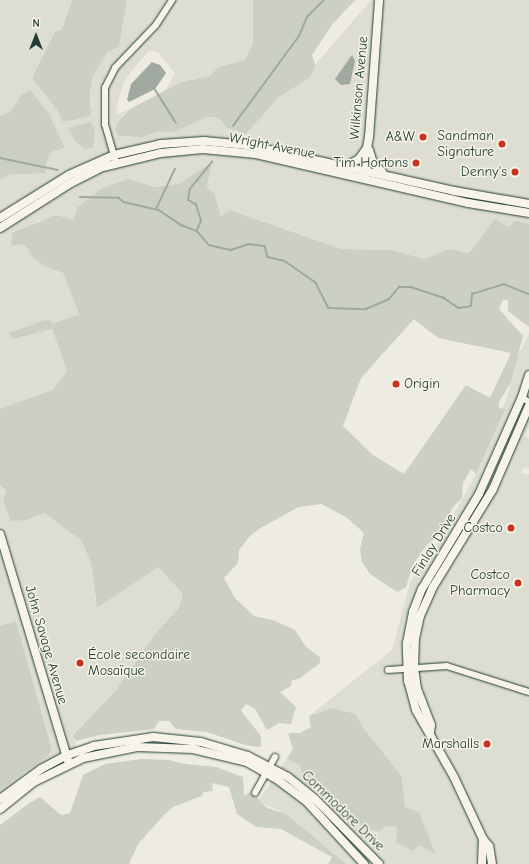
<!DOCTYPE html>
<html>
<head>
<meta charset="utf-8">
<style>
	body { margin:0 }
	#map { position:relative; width:529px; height:864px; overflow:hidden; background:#eeece1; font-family:"Comic Neue",sans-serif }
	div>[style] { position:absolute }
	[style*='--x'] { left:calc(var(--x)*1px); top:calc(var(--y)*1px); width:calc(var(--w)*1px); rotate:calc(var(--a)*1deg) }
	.built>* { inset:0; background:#ddddd2 }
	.green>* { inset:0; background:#cccfc4 }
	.water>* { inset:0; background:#9fa99f }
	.stream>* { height:1.5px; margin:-0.75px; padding:0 0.75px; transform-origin:0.75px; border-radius:0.75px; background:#9fa99f }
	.roads { filter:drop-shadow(0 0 1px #1f3d34) drop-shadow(0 0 1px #1f3d34) }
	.street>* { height:5.5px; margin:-2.75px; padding:0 2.75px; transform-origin:2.75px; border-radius:2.75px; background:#f7f3e8 }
	.secondary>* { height:8px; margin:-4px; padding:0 4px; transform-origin:4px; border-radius:4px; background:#f7f3e8 }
	.dots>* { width:11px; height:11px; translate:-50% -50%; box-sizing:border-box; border:2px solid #f7f3e8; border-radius:50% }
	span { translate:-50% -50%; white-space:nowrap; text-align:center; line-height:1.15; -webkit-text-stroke:3px #f7f3e8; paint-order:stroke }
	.street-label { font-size:14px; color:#1f3d34 }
	.poi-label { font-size:14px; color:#1f3d34 }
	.right { translate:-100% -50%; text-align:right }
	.left { translate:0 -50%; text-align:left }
	.north { position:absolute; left:16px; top:16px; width:40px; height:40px; -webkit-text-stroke:3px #f7f3e8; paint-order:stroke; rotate:0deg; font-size:11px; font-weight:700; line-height:16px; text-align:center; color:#1f3d34 }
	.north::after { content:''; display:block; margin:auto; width:14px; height:18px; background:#1f3d34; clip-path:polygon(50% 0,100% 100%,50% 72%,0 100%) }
</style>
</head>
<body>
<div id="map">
	<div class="built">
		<div style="clip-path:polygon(0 0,72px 0,62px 29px,32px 78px,58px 110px,92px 107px,90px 91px,93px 76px,108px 52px,119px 47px,127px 0,253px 0,253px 43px,245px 60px,218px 67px,210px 76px,182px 82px,163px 94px,175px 74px,160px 54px,155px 51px,148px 52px,134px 68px,123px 84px,116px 111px,119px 114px,129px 109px,117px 123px,142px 137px,157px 132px,175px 132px,207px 117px,219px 118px,227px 128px,246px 134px,278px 98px,293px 89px,316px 68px,315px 65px,371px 0,529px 0,529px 224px,516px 220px,508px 227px,495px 219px,469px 253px,449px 249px,424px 259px,392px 250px,341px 249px,230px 210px,221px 216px,214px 193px,207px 187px,212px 163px,179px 184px,154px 187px,129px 179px,74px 220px,39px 220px,25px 230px,12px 233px,11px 246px,23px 244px,44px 266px,63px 273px,79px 314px,52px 324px,42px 321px,10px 333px,13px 339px,52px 329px,67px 371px,52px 390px,0 409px,0 180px,8px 175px,46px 173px,46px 165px,51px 152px,65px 147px,21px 95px,11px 111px,0 116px)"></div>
		<div style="clip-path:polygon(529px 334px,529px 426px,525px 436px,529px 439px,529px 468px,524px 467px,521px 473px,529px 474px,529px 864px,346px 864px,286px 814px,258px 801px,287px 758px,300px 766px,303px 773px,320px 783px,343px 807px,353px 822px,397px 827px,435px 855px,405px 807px,402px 777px,362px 726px,356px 714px,332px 708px,309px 716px,392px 650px,410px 583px,436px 546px,476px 474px,507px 397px,517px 357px)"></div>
		<div style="clip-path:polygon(0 484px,26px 520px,44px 513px,82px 541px,91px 564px,96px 605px,158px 567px,183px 594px,178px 609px,155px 634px,117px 689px,73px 734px,78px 753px,29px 780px,0 806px,0 790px,48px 756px,52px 747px,16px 621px,0 626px)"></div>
	</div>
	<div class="green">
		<div style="clip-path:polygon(72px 0,127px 0,119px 47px,108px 52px,93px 76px,90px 91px,91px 116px,63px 122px,57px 110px,32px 78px,55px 32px,62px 29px)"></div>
		<div style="clip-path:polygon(253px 0,355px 0,332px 25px,312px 55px,316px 67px,309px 78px,278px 98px,246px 134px,227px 128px,219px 118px,207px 117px,175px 132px,157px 132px,142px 137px,119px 136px,115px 130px,117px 123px,130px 109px,182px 82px,210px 76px,218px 67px,245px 60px,253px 43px)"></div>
		<div style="clip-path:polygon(30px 90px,49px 114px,65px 148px,51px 152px,46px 165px,46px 173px,8px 175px,0 180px,0 116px,11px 111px,21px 95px)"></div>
		<div style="clip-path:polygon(91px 122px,95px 132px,93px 147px,85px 149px,76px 142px,68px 128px)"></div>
		<div style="clip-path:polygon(evenodd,212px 162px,207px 187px,214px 193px,221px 216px,230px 210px,341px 249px,392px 250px,424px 259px,449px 249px,469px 253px,495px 219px,508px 227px,516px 220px,529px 224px,529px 327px,508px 311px,508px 300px,503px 300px,499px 309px,523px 336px,511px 382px,499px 402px,499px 408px,505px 409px,476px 474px,471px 469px,463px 483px,462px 498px,453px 507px,438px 536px,425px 547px,413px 565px,406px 587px,397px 592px,370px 574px,362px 562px,360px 549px,364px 533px,346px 517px,321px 504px,299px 507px,262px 527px,251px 535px,239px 550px,238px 563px,224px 578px,235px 598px,254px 616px,275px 621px,295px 630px,306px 647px,320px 657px,320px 663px,299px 679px,292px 680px,291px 686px,280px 692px,296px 707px,291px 724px,279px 723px,267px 730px,255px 709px,246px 704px,241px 711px,261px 736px,261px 747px,245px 745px,207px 732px,176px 729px,169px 721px,159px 721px,154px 729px,100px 735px,76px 741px,73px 735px,117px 689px,155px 634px,178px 609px,183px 594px,158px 567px,97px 608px,91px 564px,82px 541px,44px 513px,26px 520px,11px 521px,3px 499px,6px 491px,0 484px,0 409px,52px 390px,67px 371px,52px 329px,13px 339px,9px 333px,42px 321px,51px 320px,52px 324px,79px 314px,63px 273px,44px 266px,33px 258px,29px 250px,23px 244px,11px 246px,12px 233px,55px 215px,74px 220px,77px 208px,102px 188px,129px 179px,154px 187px,179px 184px,212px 162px,414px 319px,438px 338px,511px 353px,490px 398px,466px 385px,404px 474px,373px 455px,343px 426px,361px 378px,414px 319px)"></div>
		<div style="clip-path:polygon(16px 621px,52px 749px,48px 756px,0 790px,0 626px)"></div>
		<div style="clip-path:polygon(332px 708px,356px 714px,362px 726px,402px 777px,405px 807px,419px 812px,436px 855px,420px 845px,412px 851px,396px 842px,397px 827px,386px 826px,379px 832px,353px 822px,343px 807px,320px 783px,302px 773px,300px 766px,287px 758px,293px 749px,288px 733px,300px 733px,311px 727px,309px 716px)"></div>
		<div style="clip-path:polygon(141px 759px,169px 760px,185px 764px,216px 767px,243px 777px,244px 796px,251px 791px,267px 808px,286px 814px,346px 864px,328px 864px,332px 857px,281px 829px,256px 827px,237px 814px,229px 787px,212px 783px,213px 791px,203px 792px,202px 796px,173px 807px,163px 816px,138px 844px,129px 864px,0 864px,0 825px,28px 804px,40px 797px,61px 815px,70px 813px,83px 775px,105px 764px)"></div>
	</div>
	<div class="water">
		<div style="clip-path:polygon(352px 55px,355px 61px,350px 84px,341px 85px,335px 79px)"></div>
		<div style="clip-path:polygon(152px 62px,160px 65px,166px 73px,155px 89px,129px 102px,127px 100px,131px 84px)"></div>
	</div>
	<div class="stream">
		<div style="--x:155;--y:89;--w:40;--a:58"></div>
		<div style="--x:233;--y:126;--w:112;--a:-53.7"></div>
		<div style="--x:299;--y:36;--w:21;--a:-67"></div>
		<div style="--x:307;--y:17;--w:24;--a:-45"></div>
		<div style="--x:0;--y:158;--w:59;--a:11.7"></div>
		<div style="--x:80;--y:197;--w:39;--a:1"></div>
		<div style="--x:119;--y:198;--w:6;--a:39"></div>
		<div style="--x:124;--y:202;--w:36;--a:13"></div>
		<div style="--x:159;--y:210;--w:27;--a:34"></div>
		<div style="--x:181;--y:225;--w:17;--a:21"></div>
		<div style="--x:197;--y:231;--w:18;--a:49"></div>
		<div style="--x:209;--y:245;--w:23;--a:13"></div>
		<div style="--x:231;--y:250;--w:18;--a:-19"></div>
		<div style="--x:248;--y:244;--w:17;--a:7"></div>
		<div style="--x:265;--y:246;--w:11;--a:75"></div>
		<div style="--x:268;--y:257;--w:17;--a:13"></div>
		<div style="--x:285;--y:261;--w:38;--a:35"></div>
		<div style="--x:316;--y:283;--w:28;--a:63"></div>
		<div style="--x:329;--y:308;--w:37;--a:2"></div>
		<div style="--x:366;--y:309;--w:25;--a:-23"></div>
		<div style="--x:389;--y:299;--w:16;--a:-50"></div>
		<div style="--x:399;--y:287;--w:12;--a:0"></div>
		<div style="--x:411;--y:287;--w:35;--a:18"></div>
		<div style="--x:444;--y:298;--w:18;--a:34"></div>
		<div style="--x:459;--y:308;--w:12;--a:-9"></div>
		<div style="--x:471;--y:306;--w:12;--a:-85"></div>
		<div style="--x:472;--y:294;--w:34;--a:-17"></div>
		<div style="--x:504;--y:284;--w:27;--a:22"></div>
		<div style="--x:156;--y:209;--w:44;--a:-64.6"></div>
		<div style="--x:197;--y:230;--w:10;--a:-66"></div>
		<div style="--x:201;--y:221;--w:17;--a:-107"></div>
		<div style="--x:196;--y:205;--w:9;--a:-148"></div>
		<div style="--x:188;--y:200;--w:11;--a:-80"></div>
		<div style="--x:190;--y:189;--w:35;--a:-51"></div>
	</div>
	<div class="roads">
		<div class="street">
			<div style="--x:116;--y:163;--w:40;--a:-106"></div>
			<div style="--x:105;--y:125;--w:37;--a:-90"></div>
			<div style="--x:105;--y:88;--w:22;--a:-63"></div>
			<div style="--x:115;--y:68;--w:59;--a:-46.4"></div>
			<div style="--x:156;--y:25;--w:30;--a:-57"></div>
			<div style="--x:522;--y:397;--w:9;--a:36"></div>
			<div style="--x:388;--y:670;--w:59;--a:-3.9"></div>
			<div style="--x:447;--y:666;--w:86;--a:17.6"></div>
			<div style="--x:255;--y:793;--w:41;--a:-60.9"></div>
		</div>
		<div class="secondary">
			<div style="--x:369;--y:150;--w:14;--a:73"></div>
			<div style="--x:373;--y:163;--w:13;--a:45"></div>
			<div style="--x:346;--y:166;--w:15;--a:-28"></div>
			<div style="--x:359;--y:159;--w:14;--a:-54"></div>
			<div style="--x:363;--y:174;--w:37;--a:-81"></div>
			<div style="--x:369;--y:137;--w:137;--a:-85.8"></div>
			<div style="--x:0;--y:218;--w:81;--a:-31.9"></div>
			<div style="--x:69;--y:175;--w:49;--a:-24"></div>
			<div style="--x:114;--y:155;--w:48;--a:-13.2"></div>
			<div style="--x:161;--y:144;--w:43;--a:-4"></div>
			<div style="--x:204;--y:141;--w:43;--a:5.3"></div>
			<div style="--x:247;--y:145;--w:212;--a:12.5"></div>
			<div style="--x:454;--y:191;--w:76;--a:9.8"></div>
			<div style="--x:0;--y:228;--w:84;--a:-32.4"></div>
			<div style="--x:71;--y:183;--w:36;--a:-27"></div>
			<div style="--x:103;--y:167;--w:60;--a:-13.6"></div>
			<div style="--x:161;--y:153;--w:42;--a:-5.4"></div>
			<div style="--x:203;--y:149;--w:53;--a:5.4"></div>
			<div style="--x:256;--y:154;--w:218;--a:13"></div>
			<div style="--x:468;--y:203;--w:62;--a:9.3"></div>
			<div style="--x:0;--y:534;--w:237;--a:73.3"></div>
			<div style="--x:430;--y:732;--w:7;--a:-82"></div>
			<div style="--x:431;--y:725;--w:39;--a:-111"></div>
			<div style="--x:417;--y:689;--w:22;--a:-98"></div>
			<div style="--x:414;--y:667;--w:28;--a:-88"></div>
			<div style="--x:415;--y:639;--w:24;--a:-78"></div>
			<div style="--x:420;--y:616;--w:32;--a:-66"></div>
			<div style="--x:433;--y:587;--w:115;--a:-58.5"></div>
			<div style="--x:493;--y:489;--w:90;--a:-66.6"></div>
			<div style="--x:0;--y:799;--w:51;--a:-36.2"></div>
			<div style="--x:41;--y:769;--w:27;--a:-28"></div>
			<div style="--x:65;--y:756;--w:31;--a:-19"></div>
			<div style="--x:94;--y:746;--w:60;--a:-8.7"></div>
			<div style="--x:153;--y:737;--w:48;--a:5.9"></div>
			<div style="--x:201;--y:742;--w:49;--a:16.6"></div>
			<div style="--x:248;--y:756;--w:45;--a:27.7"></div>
			<div style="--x:288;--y:777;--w:35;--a:39"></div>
			<div style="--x:315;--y:799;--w:91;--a:45.4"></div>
			<div style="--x:0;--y:809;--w:43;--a:-38.5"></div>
			<div style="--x:34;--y:782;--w:55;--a:-26.1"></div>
			<div style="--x:83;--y:758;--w:55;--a:-11.5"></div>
			<div style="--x:137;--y:747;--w:56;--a:2"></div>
			<div style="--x:193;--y:749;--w:56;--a:13.5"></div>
			<div style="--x:247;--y:762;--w:36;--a:30"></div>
			<div style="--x:278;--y:780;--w:38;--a:37"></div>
			<div style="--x:308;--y:803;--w:83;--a:47.4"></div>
			<div style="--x:482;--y:864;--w:25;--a:-88"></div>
			<div style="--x:492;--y:864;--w:18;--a:-99"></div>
			<div style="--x:489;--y:846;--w:9;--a:-131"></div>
			<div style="--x:483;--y:839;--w:68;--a:-115.1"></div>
			<div style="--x:454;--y:777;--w:77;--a:-119.6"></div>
			<div style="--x:416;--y:710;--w:30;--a:-105"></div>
			<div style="--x:408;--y:681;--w:38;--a:-92"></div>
			<div style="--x:407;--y:643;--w:32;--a:-79"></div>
			<div style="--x:413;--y:612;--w:25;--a:-69"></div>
			<div style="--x:422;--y:589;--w:111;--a:-59"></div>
			<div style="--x:479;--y:494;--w:106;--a:-66.1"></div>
			<div style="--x:522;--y:397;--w:23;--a:-72"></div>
		</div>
	</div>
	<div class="dots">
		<div style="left:423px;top:137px;background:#c8321e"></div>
		<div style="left:502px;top:144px;background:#c8321e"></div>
		<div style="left:416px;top:163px;background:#c8321e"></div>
		<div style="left:515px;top:172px;background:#c8321e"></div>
		<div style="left:396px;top:384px;background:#c8321e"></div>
		<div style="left:511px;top:528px;background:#c8321e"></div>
		<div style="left:518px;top:583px;background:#c8321e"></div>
		<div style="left:80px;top:663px;background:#c8321e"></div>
		<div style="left:487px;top:744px;background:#c8321e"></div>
	</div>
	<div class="street-label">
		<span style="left:359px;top:88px;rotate:-85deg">Wilkinson Avenue</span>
		<span style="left:272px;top:146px;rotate:11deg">Wright Avenue</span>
		<span style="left:434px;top:545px;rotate:-58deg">Finlay Drive</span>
		<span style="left:46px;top:645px;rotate:74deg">John Savage Avenue</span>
		<span style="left:343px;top:811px;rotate:44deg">Commodore Drive</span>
	</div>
	<div class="poi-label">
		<span class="right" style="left:494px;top:144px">Sandman<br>Signature</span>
		<span class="right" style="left:415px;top:137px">A&amp;W</span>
		<span class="right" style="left:408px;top:163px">Tim Hortons</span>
		<span class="right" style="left:507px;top:172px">Denny's</span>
		<span class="left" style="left:404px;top:384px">Origin</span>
		<span class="right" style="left:503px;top:528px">Costco</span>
		<span class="right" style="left:510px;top:583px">Costco<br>Pharmacy</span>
		<span class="left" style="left:88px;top:663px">École secondaire<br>Mosaïque</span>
		<span class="right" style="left:479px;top:744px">Marshalls</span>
	</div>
	<div class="north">N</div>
</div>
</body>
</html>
